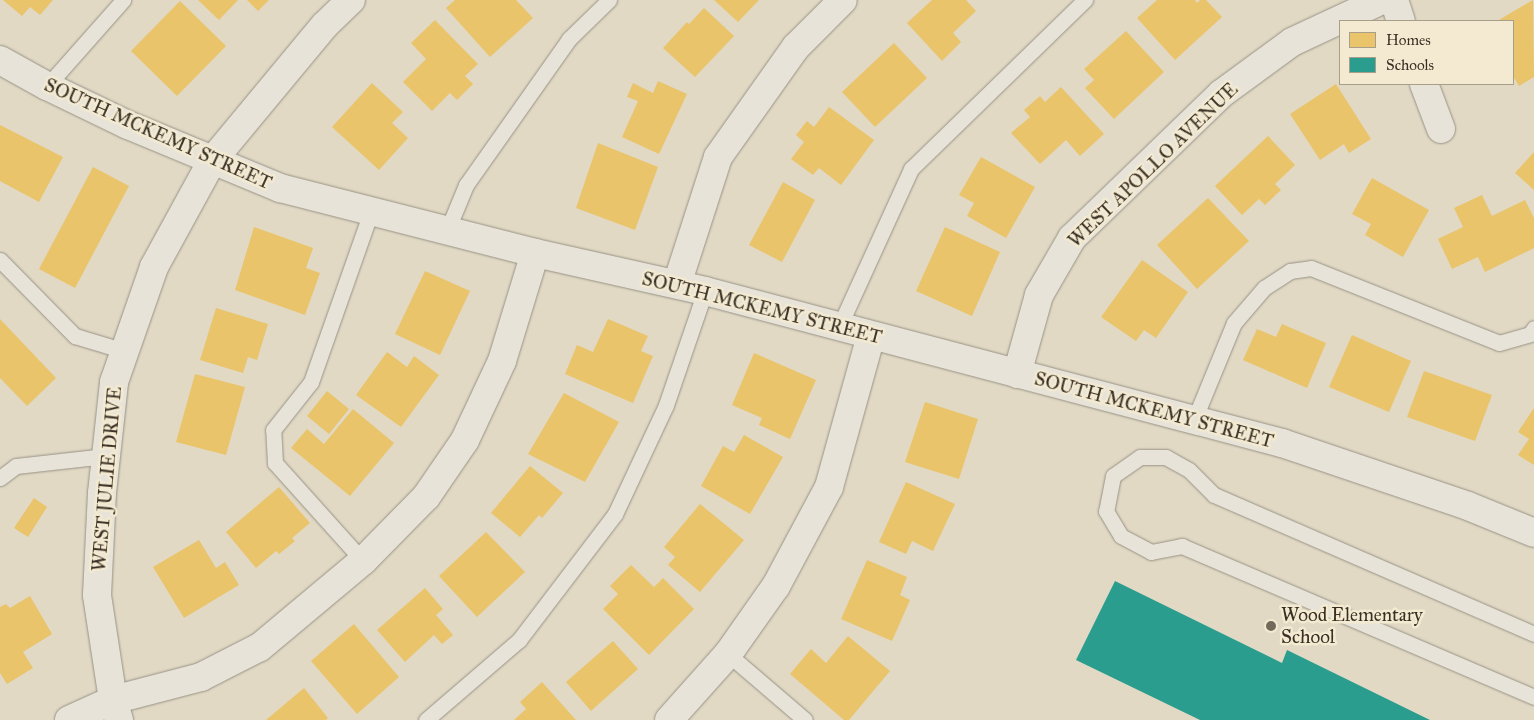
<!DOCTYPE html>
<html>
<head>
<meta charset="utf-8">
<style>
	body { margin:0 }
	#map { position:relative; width:1534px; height:720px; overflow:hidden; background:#e1d9c4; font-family:"IM FELL Great Primer",serif }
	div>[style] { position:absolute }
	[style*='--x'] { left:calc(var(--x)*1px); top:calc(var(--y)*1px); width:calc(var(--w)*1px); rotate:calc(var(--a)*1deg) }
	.homes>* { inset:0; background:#e9c46a }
	.schools>* { inset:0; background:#2a9d8f }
	.roads { filter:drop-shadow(0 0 1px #989285) drop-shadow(0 0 1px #989285) }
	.service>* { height:15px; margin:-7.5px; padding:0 7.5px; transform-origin:7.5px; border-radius:7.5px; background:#e7e3d8 }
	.minor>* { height:28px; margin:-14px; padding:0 14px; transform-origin:14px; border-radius:14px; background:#e7e3d8 }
	.dots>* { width:14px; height:14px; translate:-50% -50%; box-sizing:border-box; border:2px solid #f3ead1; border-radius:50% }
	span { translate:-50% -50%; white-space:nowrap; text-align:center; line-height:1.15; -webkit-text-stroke:5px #f3ead1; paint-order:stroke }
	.street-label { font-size:19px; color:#382e23 }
	.poi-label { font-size:19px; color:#382e23 }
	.left { translate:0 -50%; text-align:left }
	.legend { position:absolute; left:1339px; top:20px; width:175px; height:65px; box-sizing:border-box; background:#f3ead1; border:1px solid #a89f8b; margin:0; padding:6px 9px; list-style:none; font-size:15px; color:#382e23 }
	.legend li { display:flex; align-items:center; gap:10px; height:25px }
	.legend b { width:25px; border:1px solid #a89f8b }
</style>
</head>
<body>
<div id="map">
	<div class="homes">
		<div style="clip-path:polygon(3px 0,53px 0,40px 15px,30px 7px,22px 16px)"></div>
		<div style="clip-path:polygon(198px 0,238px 0,219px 20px)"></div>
		<div style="clip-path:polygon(247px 0,269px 0,258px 11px)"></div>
		<div style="clip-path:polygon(455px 0,516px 0,533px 18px,490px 57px,446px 8px)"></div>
		<div style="clip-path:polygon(714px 0,759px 0,738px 22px)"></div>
		<div style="clip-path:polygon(932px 0,966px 0,976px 11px,953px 33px,961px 42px,942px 61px,907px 23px)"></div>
		<div style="clip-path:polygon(1157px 0,1195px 0,1197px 3px,1200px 0,1206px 0,1222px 17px,1175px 60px,1137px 18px)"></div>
		<div style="clip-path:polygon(1533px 0,1534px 77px,1519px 86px,1513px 76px,1513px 21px,1497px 21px)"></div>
		<div style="clip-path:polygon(180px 1px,226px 46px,177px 96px,131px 51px)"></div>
		<div style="clip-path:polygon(704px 8px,734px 36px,695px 77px,663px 48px,687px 22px,689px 24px)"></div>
		<div style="clip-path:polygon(435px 20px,478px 64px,465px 76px,473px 84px,457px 100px,450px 93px,432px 111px,403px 82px,426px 59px,411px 43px)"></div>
		<div style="clip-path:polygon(1126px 31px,1164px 72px,1114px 119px,1085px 88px,1094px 80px,1084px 69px)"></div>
		<div style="clip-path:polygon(894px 43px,927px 78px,875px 127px,842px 92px)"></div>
		<div style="clip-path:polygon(658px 81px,687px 94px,659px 154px,622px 137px,638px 101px,627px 97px,633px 83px,653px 93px)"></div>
		<div style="clip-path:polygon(372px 83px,403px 112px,392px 123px,408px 138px,379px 170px,332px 127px)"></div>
		<div style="clip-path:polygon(1336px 84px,1371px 139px,1349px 153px,1344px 144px,1320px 160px,1290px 114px)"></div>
		<div style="clip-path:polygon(1061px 87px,1104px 134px,1080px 156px,1066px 140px,1040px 164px,1011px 133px,1030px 117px,1024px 110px,1040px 96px,1045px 102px)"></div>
		<div style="clip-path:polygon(829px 107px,874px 140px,841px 185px,819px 168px,813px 175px,791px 159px,804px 142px,796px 135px,807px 121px,814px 127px)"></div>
		<div style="clip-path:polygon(0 125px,63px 157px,39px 202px,0 181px)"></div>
		<div style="clip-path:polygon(1268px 136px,1295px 165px,1275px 184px,1281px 190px,1265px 205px,1259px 199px,1242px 215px,1215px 186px)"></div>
		<div style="clip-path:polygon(598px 143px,658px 167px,635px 230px,576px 208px)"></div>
		<div style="clip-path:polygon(1534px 152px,1534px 190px,1515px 173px)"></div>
		<div style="clip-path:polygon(981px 157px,1035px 187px,1006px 238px,967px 216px,974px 203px,959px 195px)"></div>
		<div style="clip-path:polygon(93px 167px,129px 186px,75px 288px,39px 269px)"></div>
		<div style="clip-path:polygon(1372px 178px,1429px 210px,1403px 257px,1365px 235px,1371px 224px,1352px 214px)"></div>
		<div style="clip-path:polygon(783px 182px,815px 200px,782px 262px,749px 245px)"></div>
		<div style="clip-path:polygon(1482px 195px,1492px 216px,1525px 200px,1534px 218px,1534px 248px,1485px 272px,1478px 257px,1452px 269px,1438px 239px,1463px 227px,1454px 208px)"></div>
		<div style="clip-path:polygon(1208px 198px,1249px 241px,1197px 289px,1157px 245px)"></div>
		<div style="clip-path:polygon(254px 227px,313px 248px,306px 268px,320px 273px,305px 315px,235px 290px)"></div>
		<div style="clip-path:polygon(945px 227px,1000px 252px,972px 316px,916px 291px)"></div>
		<div style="clip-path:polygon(1142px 260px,1188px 292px,1156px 338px,1144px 330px,1136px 341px,1101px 317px)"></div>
		<div style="clip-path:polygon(425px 271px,470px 291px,440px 355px,395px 334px)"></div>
		<div style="clip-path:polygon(216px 308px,268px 324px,257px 360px,248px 357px,243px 373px,200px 360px)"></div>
		<div style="clip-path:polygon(0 319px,56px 378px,27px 406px,0 378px)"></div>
		<div style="clip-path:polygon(608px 319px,648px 336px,641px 351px,653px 356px,633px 403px,565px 374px,577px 345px,593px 352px)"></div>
		<div style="clip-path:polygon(1282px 324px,1326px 343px,1307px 388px,1243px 360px,1257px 329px,1276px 337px)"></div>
		<div style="clip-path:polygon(1352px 335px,1411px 361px,1389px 412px,1329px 387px)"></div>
		<div style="clip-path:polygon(387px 352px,407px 367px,414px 356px,439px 375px,401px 427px,356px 395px)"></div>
		<div style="clip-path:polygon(754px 353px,816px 380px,790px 439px,759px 425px,762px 418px,732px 405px)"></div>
		<div style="clip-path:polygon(1424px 371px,1492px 395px,1475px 441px,1407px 417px)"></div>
		<div style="clip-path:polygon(195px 374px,245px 387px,226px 455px,176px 442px)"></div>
		<div style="clip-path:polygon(327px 391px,349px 409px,329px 434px,307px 416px)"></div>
		<div style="clip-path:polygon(564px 393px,619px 422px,585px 482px,528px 454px)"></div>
		<div style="clip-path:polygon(925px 402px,978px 419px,959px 479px,905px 462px)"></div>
		<div style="clip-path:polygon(1534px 408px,1534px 465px,1518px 455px,1529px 439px,1518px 432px)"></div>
		<div style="clip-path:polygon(353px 409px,394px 443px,350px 496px,291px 448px,307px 429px,324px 444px)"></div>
		<div style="clip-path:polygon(744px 435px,783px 457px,750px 514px,701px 486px,723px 446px,734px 452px)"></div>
		<div style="clip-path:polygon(530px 466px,563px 493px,542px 518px,539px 515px,520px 537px,491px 513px)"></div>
		<div style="clip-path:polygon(906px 482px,955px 504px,933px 551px,912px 541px,906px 554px,879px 542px)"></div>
		<div style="clip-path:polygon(279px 487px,310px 523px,292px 538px,295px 541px,279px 554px,276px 551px,256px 568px,226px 532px)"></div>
		<div style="clip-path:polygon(34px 498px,47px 507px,28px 537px,14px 528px)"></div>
		<div style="clip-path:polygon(700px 504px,744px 540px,700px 592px,668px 565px,675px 557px,664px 547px)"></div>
		<div style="clip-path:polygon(486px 532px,525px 572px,477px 617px,439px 576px)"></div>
		<div style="clip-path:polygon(199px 540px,216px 568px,225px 562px,239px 585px,184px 618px,153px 567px)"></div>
		<div style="clip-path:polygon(867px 560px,907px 577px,900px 595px,910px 600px,892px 641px,841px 619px)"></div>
		<div style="clip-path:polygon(631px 565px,654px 587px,663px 578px,694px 609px,649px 655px,603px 609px,618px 594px,610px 586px)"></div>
		<div style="clip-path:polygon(425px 588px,443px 609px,436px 615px,453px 635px,442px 644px,434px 635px,405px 662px,377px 630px)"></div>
		<div style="clip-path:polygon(30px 596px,52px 634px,23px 652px,33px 668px,7px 684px,0 673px,0 607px,6px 604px,10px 608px)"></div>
		<div style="clip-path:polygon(354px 624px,399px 677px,357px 714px,311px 661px)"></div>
		<div style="clip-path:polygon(848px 636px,890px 671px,849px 720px,844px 720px,790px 674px,811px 649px,826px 663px)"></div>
		<div style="clip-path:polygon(613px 641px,638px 669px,591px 711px,566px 682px)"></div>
		<div style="clip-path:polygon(542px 682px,576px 720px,514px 720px,526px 709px,520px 702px)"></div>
		<div style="clip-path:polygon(304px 688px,328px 718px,326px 720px,266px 720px)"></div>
	</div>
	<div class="schools">
		<div style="clip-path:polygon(1115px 581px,1282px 663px,1287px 650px,1430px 720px,1200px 720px,1076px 660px)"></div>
	</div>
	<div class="roads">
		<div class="service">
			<div style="--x:47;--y:86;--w:115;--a:-48.5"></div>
			<div style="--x:447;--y:231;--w:50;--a:-67.6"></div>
			<div style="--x:466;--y:185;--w:179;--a:-54.8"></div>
			<div style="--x:569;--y:39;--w:56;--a:-44.3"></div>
			<div style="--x:0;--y:260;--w:107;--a:45.4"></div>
			<div style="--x:75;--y:336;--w:52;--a:16.7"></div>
			<div style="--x:839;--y:327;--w:174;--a:-65.5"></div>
			<div style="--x:911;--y:169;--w:243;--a:-44.2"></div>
			<div style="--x:1194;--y:420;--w:105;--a:-67.6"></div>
			<div style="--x:1234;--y:323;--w:46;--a:-49.4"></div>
			<div style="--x:1264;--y:288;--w:31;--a:-33"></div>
			<div style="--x:1290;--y:271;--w:21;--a:-8"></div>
			<div style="--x:1311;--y:268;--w:202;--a:21.7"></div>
			<div style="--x:1499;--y:343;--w:32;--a:-16"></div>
			<div style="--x:1530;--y:334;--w:7;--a:-56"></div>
			<div style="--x:0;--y:478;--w:20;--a:-37"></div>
			<div style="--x:16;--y:466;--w:90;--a:-6.4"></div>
			<div style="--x:363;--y:561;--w:132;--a:-131.9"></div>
			<div style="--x:275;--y:463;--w:33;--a:-93"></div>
			<div style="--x:273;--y:430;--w:61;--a:-51.6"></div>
			<div style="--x:311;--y:382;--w:180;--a:-70.6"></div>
			<div style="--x:1534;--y:634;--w:349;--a:-156.5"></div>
			<div style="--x:1214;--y:495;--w:35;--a:-135"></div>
			<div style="--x:1189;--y:470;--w:26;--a:-151"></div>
			<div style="--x:1166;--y:457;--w:26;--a:180"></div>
			<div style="--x:1140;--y:457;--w:33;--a:145"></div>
			<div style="--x:1113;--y:476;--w:36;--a:101"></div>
			<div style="--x:1106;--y:511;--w:29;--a:59"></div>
			<div style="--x:1121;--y:536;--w:34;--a:28"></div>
			<div style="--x:1151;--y:552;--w:32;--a:-11"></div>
			<div style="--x:1182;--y:546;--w:383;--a:23.2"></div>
			<div style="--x:728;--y:654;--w:101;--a:40.6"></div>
			<div style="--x:426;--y:720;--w:123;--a:-40.7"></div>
			<div style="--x:519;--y:640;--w:158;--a:-52.7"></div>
			<div style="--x:615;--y:514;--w:120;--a:-64.9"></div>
			<div style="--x:666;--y:405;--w:120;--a:-71.1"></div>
		</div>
		<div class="minor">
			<div style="--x:1394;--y:0;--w:22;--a:72"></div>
			<div style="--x:0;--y:60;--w:54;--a:29"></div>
			<div style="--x:47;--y:86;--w:90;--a:25.7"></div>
			<div style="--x:128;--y:125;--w:165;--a:22.5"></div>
			<div style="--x:280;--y:188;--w:263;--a:14.3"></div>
			<div style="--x:535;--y:253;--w:174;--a:12.6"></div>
			<div style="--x:705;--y:291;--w:597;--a:14.76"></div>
			<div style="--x:1282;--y:443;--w:196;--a:18.7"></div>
			<div style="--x:1468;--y:506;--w:71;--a:22.2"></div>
			<div style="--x:1424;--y:84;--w:48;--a:69.3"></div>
			<div style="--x:677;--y:284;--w:133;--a:-72.1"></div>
			<div style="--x:718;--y:157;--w:135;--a:-54.7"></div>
			<div style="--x:796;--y:47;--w:66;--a:-45"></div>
			<div style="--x:1017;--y:374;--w:82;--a:-74.4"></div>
			<div style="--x:1039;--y:295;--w:66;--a:-59.9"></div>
			<div style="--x:1072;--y:238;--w:207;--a:-44"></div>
			<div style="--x:1221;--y:94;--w:88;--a:-36.2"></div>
			<div style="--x:1292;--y:42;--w:99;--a:-25"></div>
			<div style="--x:69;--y:720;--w:48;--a:-24.4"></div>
			<div style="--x:113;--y:700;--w:91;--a:-14.6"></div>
			<div style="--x:201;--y:677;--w:66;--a:-27"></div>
			<div style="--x:260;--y:647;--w:134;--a:-39.9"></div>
			<div style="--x:363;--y:561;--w:90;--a:-45.5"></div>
			<div style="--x:426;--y:497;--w:69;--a:-55.6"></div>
			<div style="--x:465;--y:440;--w:87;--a:-64.9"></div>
			<div style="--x:502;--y:361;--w:113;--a:-73"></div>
			<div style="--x:119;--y:720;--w:21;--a:-107"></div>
			<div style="--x:113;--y:700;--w:106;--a:-98.7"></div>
			<div style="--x:97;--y:595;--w:102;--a:-87.2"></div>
			<div style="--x:102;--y:493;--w:112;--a:-83.8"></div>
			<div style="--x:114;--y:382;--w:122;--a:-70.8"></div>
			<div style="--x:154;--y:267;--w:121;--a:-61.3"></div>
			<div style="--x:212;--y:161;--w:177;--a:-50.3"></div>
			<div style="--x:325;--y:25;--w:36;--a:-44"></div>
			<div style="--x:669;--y:720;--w:89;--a:-48.2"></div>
			<div style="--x:728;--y:654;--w:83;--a:-54.8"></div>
			<div style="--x:776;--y:586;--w:112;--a:-61.8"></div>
			<div style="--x:829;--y:487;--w:157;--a:-74.5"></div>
		</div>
	</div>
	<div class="dots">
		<div style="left:1271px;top:626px;background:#736a5b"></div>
	</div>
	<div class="street-label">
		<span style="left:158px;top:134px;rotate:24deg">SOUTH MCKEMY STREET</span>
		<span style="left:1153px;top:165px;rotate:-44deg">WEST APOLLO AVENUE</span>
		<span style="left:762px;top:308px;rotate:14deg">SOUTH MCKEMY STREET</span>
		<span style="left:1154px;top:410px;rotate:15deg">SOUTH MCKEMY STREET</span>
		<span style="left:107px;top:479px;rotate:-85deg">WEST JULIE DRIVE</span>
	</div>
	<div class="poi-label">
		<span class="left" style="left:1281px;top:626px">Wood Elementary<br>School</span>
	</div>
	<ul class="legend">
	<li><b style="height:14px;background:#e9c46a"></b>Homes</li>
	<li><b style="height:14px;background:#2a9d8f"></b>Schools</li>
	</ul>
</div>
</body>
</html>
